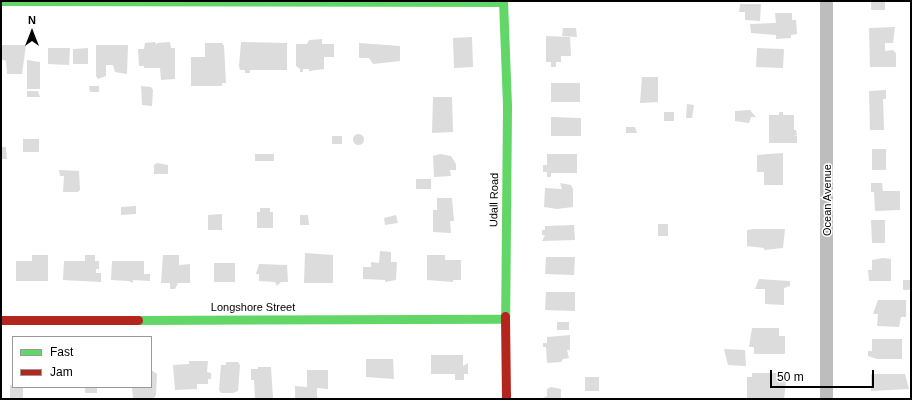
<!DOCTYPE html>
<html>
<head>
<meta charset="utf-8">
<style>
	body { margin:0 }
	#map { position:relative; width:912px; height:400px; overflow:hidden; background:#fff; font-family:Arial,sans-serif }
	div>[style] { position:absolute }
	[style*='--x'] { left:calc(var(--x)*1px); top:calc(var(--y)*1px); width:calc(var(--w)*1px); rotate:calc(var(--a)*1deg) }
	.building>* { inset:0; background:#dcdcdc }
	.round { border-radius:50% }
	.street>* { height:13px; margin:-6.5px; padding:0 6.5px; transform-origin:6.5px; border-radius:6.5px; background:#bdbdbd }
	.fast>* { height:9px; margin:-4.5px; padding:0 4.5px; transform-origin:4.5px; border-radius:4.5px; background:#63d668 }
	.jam>* { height:9px; margin:-4.5px; padding:0 4.5px; transform-origin:4.5px; border-radius:4.5px; background:#b3261e }
	span { translate:-50% -50%; white-space:nowrap; text-align:center; line-height:1.15; -webkit-text-stroke:3px #fff; paint-order:stroke }
	.street-label { font-size:11px; color:#000 }
	.frame { position:absolute; inset:0; border:2px solid #000; pointer-events:none }
	.legend { position:absolute; left:12px; top:336px; width:140px; height:52px; box-sizing:border-box; background:#fff; border:1px solid #999; margin:0; padding:5px 7px; list-style:none; font-size:12px; color:#000 }
	.legend li { display:flex; align-items:center; gap:8px; height:20px }
	.legend b { width:20px; border:1px solid #999 }
	.north { position:absolute; left:12px; top:12px; width:40px; height:40px; -webkit-text-stroke:3px #fff; paint-order:stroke; rotate:0deg; font-size:11px; font-weight:700; line-height:16px; text-align:center; color:#000 }
	.north::after { content:''; display:block; margin:auto; width:14px; height:18px; background:#000; clip-path:polygon(50% 0,100% 100%,50% 72%,0 100%) }
	.scale { position:absolute; left:770px; top:370px; width:104px; height:18px; box-sizing:border-box; border:2px solid #000; border-top:0; padding-left:5px; font-size:12px; line-height:14px; white-space:nowrap; color:#000; -webkit-text-stroke:3px #fff; paint-order:stroke }
</style>
</head>
<body>
<div id="map">
	<div class="building">
		<div style="clip-path:polygon(871px 1px,885px 1px,885px 10px,871px 10px)"></div>
		<div style="clip-path:polygon(740px 4px,761px 4px,760px 21px,745px 20px,745px 12px,739px 12px)"></div>
		<div style="clip-path:polygon(775px 13px,792px 13px,792px 20px,796px 20px,797px 34px,791px 35px,791px 38px,776px 39px,776px 35px,751px 33px,750px 24px,776px 23px)"></div>
		<div style="clip-path:polygon(895px 27px,893px 43px,885px 43px,885px 51px,893px 50px,896px 53px,896px 67px,870px 67px,869px 28px)"></div>
		<div style="clip-path:polygon(563px 28px,576px 28px,577px 37px,562px 36px)"></div>
		<div style="clip-path:polygon(546px 36px,570px 37px,571px 56px,561px 56px,561px 62px,556px 62px,556px 67px,551px 67px,551px 62px,546px 62px)"></div>
		<div style="clip-path:polygon(472px 37px,473px 67px,454px 68px,453px 38px)"></div>
		<div style="clip-path:polygon(322px 39px,322px 44px,334px 44px,334px 57px,324px 57px,324px 69px,309px 71px,309px 69px,303px 69px,303px 72px,300px 72px,300px 69px,296px 66px,296px 44px,307px 44px,309px 40px)"></div>
		<div style="clip-path:polygon(155px 42px,157px 45px,157px 43px,170px 42px,171px 48px,175px 48px,175px 79px,161px 80px,160px 68px,144px 68px,144px 66px,139px 66px,138px 49px,144px 49px,145px 43px)"></div>
		<div style="clip-path:polygon(241px 42px,287px 43px,287px 70px,250px 70px,250px 73px,245px 73px,245px 70px,240px 70px,239px 66px)"></div>
		<div style="clip-path:polygon(205px 43px,222px 43px,224px 46px,226px 83px,222px 83px,222px 86px,191px 86px,191px 57px,205px 57px)"></div>
		<div style="clip-path:polygon(359px 43px,400px 46px,400px 61px,373px 64px,369px 58px,359px 58px)"></div>
		<div style="clip-path:polygon(1px 45px,26px 45px,22px 74px,7px 74px,6px 61px,1px 59px)"></div>
		<div style="clip-path:polygon(96px 45px,128px 45px,127px 74px,115px 72px,113px 65px,106px 65px,106px 76px,98px 79px,96px 76px)"></div>
		<div style="clip-path:polygon(48px 48px,70px 48px,69px 65px,48px 64px)"></div>
		<div style="clip-path:polygon(88px 48px,88px 64px,73px 64px,73px 49px)"></div>
		<div style="clip-path:polygon(757px 48px,784px 49px,783px 68px,756px 67px)"></div>
		<div style="clip-path:polygon(27px 60px,40px 62px,40px 89px,27px 89px)"></div>
		<div style="clip-path:polygon(642px 77px,658px 77px,658px 102px,640px 103px)"></div>
		<div style="clip-path:polygon(551px 83px,580px 83px,580px 102px,551px 102px)"></div>
		<div style="clip-path:polygon(89px 86px,99px 86px,99px 92px,90px 92px)"></div>
		<div style="clip-path:polygon(141px 86px,151px 87px,153px 90px,152px 106px,142px 105px)"></div>
		<div style="clip-path:polygon(886px 90px,886px 99px,883px 99px,884px 130px,870px 130px,869px 91px)"></div>
		<div style="clip-path:polygon(27px 91px,38px 91px,40px 97px,27px 97px)"></div>
		<div style="clip-path:polygon(433px 97px,452px 97px,453px 132px,432px 133px)"></div>
		<div style="clip-path:polygon(687px 104px,694px 105px,692px 118px,686px 118px)"></div>
		<div style="clip-path:polygon(750px 110px,756px 117px,751px 117px,749px 123px,735px 121px,735px 111px)"></div>
		<div style="clip-path:polygon(664px 112px,674px 112px,674px 121px,664px 121px)"></div>
		<div style="clip-path:polygon(779px 112px,783px 112px,783px 115px,794px 115px,794px 130px,796px 130px,797px 135px,794px 136px,797px 136px,797px 143px,769px 143px,769px 115px,779px 115px)"></div>
		<div style="clip-path:polygon(551px 117px,581px 118px,581px 136px,551px 136px)"></div>
		<div style="clip-path:polygon(626px 127px,635px 127px,637px 133px,626px 133px)"></div>
		<div class="round" style="left:352.5px;top:133.5px;width:11px;height:11px"></div>
		<div style="clip-path:polygon(332px 136px,342px 136px,342px 144px,332px 144px)"></div>
		<div style="clip-path:polygon(23px 139px,39px 139px,39px 152px,23px 152px)"></div>
		<div style="clip-path:polygon(1px 147px,6px 147px,7px 159px,1px 159px)"></div>
		<div style="clip-path:polygon(872px 149px,886px 149px,886px 170px,872px 170px)"></div>
		<div style="clip-path:polygon(783px 153px,783px 185px,764px 185px,764px 172px,757px 172px,757px 155px)"></div>
		<div style="clip-path:polygon(255px 154px,274px 154px,274px 161px,255px 161px)"></div>
		<div style="clip-path:polygon(440px 154px,451px 156px,456px 164px,456px 170px,450px 170px,451px 176px,434px 177px,433px 156px)"></div>
		<div style="clip-path:polygon(547px 154px,577px 154px,577px 173px,551px 173px,551px 177px,547px 177px,547px 172px,543px 172px,543px 165px,547px 165px)"></div>
		<div style="clip-path:polygon(157px 163px,168px 165px,168px 174px,154px 174px,154px 165px)"></div>
		<div style="clip-path:polygon(59px 170px,79px 171px,80px 190px,78px 192px,63px 192px,64px 176px,60px 176px)"></div>
		<div style="clip-path:polygon(416px 179px,431px 179px,431px 189px,416px 189px)"></div>
		<div style="clip-path:polygon(560px 183px,571px 185px,573px 189px,573px 207px,557px 209px,544px 207px,545px 188px,562px 189px)"></div>
		<div style="clip-path:polygon(871px 183px,882px 183px,883px 191px,900px 191px,900px 210px,875px 211px,874px 192px,871px 192px)"></div>
		<div style="clip-path:polygon(437px 198px,452px 198px,454px 221px,450px 221px,451px 233px,433px 232px,433px 210px,437px 210px)"></div>
		<div style="clip-path:polygon(136px 206px,136px 214px,121px 215px,121px 207px)"></div>
		<div style="clip-path:polygon(260px 208px,270px 208px,270px 212px,273px 212px,273px 228px,257px 228px,257px 212px,260px 212px)"></div>
		<div style="clip-path:polygon(222px 214px,222px 230px,208px 230px,208px 215px)"></div>
		<div style="clip-path:polygon(300px 215px,308px 215px,309px 225px,300px 225px)"></div>
		<div style="clip-path:polygon(396px 215px,398px 223px,385px 225px,384px 218px)"></div>
		<div style="clip-path:polygon(871px 220px,885px 220px,885px 243px,872px 243px)"></div>
		<div style="clip-path:polygon(658px 224px,668px 224px,668px 236px,658px 236px)"></div>
		<div style="clip-path:polygon(574px 225px,575px 240px,542px 241px,545px 235px,542px 235px,542px 230px,545px 230px,545px 226px)"></div>
		<div style="clip-path:polygon(754px 229px,785px 229px,783px 248px,764px 250px,764px 248px,747px 246px,747px 230px)"></div>
		<div style="clip-path:polygon(380px 251px,391px 252px,391px 262px,397px 262px,396px 280px,385px 282px,385px 280px,363px 279px,363px 267px,371px 267px,371px 262px,379px 263px)"></div>
		<div style="clip-path:polygon(305px 253px,333px 255px,333px 283px,304px 283px)"></div>
		<div style="clip-path:polygon(32px 255px,48px 255px,48px 281px,16px 281px,16px 261px,32px 261px)"></div>
		<div style="clip-path:polygon(85px 255px,95px 255px,95px 261px,99px 261px,99px 269px,96px 269px,96px 273px,101px 273px,101px 282px,63px 280px,64px 261px,85px 261px)"></div>
		<div style="clip-path:polygon(163px 255px,179px 255px,179px 265px,190px 264px,190px 283px,178px 283px,175px 289px,170px 289px,170px 283px,161px 283px)"></div>
		<div style="clip-path:polygon(427px 255px,445px 255px,445px 260px,461px 260px,461px 280px,453px 280px,453px 282px,427px 280px)"></div>
		<div style="clip-path:polygon(546px 257px,575px 257px,574px 275px,545px 274px)"></div>
		<div style="clip-path:polygon(883px 258px,891px 259px,891px 281px,869px 281px,868px 270px,872px 270px,872px 260px)"></div>
		<div style="clip-path:polygon(112px 261px,144px 261px,144px 274px,150px 274px,150px 281px,133px 280px,133px 283px,129px 281px,111px 280px)"></div>
		<div style="clip-path:polygon(214px 263px,235px 263px,235px 282px,214px 282px)"></div>
		<div style="clip-path:polygon(259px 264px,287px 265px,288px 282px,281px 282px,277px 286px,275px 282px,259px 281px,259px 274px,256px 274px)"></div>
		<div style="clip-path:polygon(759px 279px,790px 281px,790px 286px,784px 288px,784px 305px,765px 304px,765px 289px,755px 289px)"></div>
		<div style="clip-path:polygon(903px 280px,911px 280px,911px 290px,903px 290px)"></div>
		<div style="clip-path:polygon(546px 292px,575px 292px,575px 311px,545px 310px)"></div>
		<div style="clip-path:polygon(878px 300px,906px 300px,906px 317px,901px 317px,899px 327px,877px 326px,878px 314px,873px 314px)"></div>
		<div style="clip-path:polygon(557px 322px,569px 322px,569px 330px,557px 330px)"></div>
		<div style="clip-path:polygon(752px 328px,779px 328px,779px 336px,785px 336px,785px 354px,754px 354px,754px 347px,749px 347px)"></div>
		<div style="clip-path:polygon(570px 335px,570px 350px,567px 350px,569px 358px,563px 359px,561px 362px,547px 363px,546px 347px,543px 347px,543px 343px,547px 343px,547px 337px)"></div>
		<div style="clip-path:polygon(872px 339px,902px 339px,902px 359px,877px 359px,868px 356px,868px 351px,872px 351px)"></div>
		<div style="clip-path:polygon(724px 349px,745px 350px,746px 366px,728px 365px)"></div>
		<div style="clip-path:polygon(431px 355px,463px 355px,463px 366px,468px 363px,468px 374px,464px 374px,464px 380px,455px 380px,455px 374px,431px 374px)"></div>
		<div style="clip-path:polygon(366px 359px,393px 359px,394px 379px,366px 377px)"></div>
		<div style="clip-path:polygon(189px 361px,208px 361px,207px 372px,211px 373px,211px 379px,208px 379px,208px 384px,197px 384px,197px 389px,175px 390px,173px 365px,189px 364px)"></div>
		<div style="clip-path:polygon(226px 362px,238px 362px,240px 365px,238px 391px,233px 393px,221px 393px,219px 390px,221px 365px,226px 365px)"></div>
		<div style="clip-path:polygon(258px 367px,271px 367px,273px 398px,255px 399px,254px 380px,251px 380px,251px 369px,258px 369px)"></div>
		<div style="clip-path:polygon(151px 370px,157px 374px,156px 395px,154px 398px,133px 399px,132px 387px,151px 387px)"></div>
		<div style="clip-path:polygon(307px 370px,328px 370px,328px 389px,317px 388px,317px 397px,320px 399px,295px 399px,295px 386px,307px 387px)"></div>
		<div style="clip-path:polygon(752px 373px,787px 373px,784px 399px,747px 399px,747px 377px,752px 377px)"></div>
		<div style="clip-path:polygon(871px 374px,905px 374px,909px 389px,871px 391px)"></div>
		<div style="clip-path:polygon(585px 377px,599px 377px,599px 391px,585px 391px)"></div>
		<div style="clip-path:polygon(10px 385px,23px 387px,23px 399px,10px 399px)"></div>
		<div style="clip-path:polygon(85px 387px,97px 387px,97px 393px,85px 393px)"></div>
		<div style="clip-path:polygon(551px 387px,561px 389px,561px 399px,541px 399px,547px 396px,547px 389px)"></div>
	</div>
	<div class="street">
		<div style="--x:826;--y:1;--w:398;--a:90"></div>
	</div>
	<div class="fast">
		<div style="--x:1;--y:1;--w:502;--a:0.11"></div>
		<div style="--x:503;--y:1;--w:105;--a:87.8"></div>
		<div style="--x:507;--y:106;--w:210;--a:90.5"></div>
		<div style="--x:138;--y:320;--w:366;--a:-0.2"></div>
	</div>
	<div class="jam">
		<div style="--x:505;--y:316;--w:83;--a:89.3"></div>
		<div style="--x:1;--y:320;--w:137;--a:0"></div>
	</div>
	<div class="street-label">
		<span style="left:494px;top:200px;rotate:-89deg">Udall Road</span>
		<span style="left:827px;top:200px;rotate:-90deg">Ocean Avenue</span>
		<span style="left:253px;top:307px">Longshore Street</span>
	</div>
	<div class="frame"></div>
	<ul class="legend">
	<li><b style="height:5px;background:#63d668"></b>Fast</li>
	<li><b style="height:5px;background:#b3261e"></b>Jam</li>
	</ul>
	<div class="north">N</div>
	<div class="scale">50 m</div>
</div>
</body>
</html>
